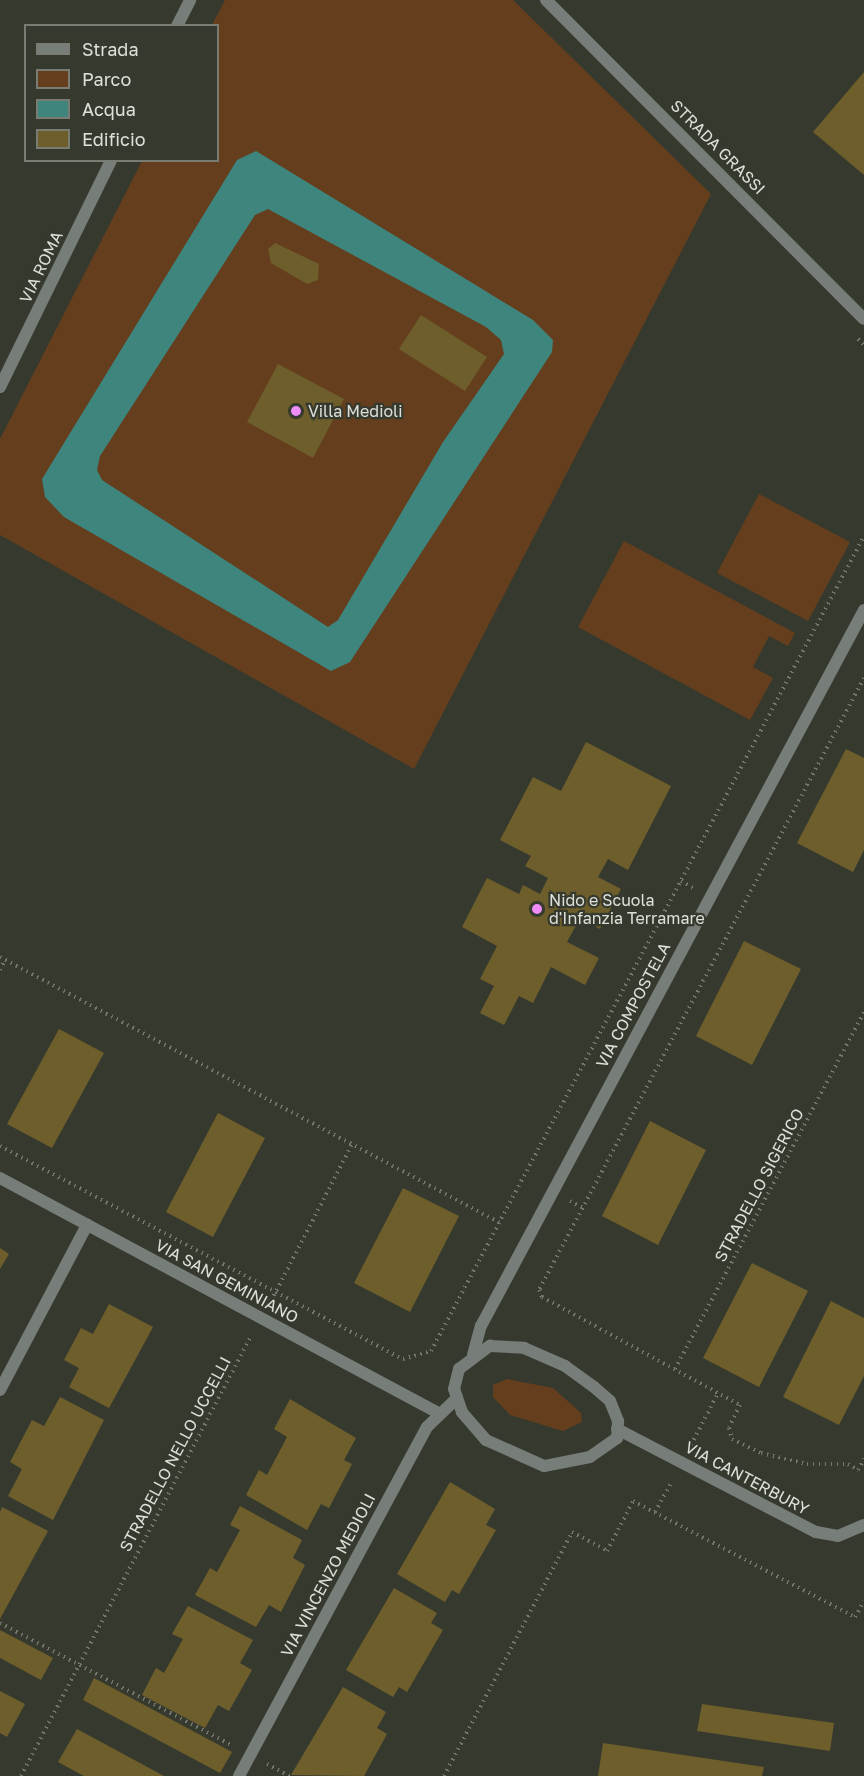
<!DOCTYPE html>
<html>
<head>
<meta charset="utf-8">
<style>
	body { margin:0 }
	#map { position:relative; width:864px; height:1776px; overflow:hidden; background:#363a2e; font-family:"Golos Text",sans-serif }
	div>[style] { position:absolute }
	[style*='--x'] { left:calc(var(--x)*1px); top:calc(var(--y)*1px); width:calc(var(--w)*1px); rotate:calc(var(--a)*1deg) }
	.green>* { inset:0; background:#653e1d }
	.water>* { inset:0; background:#3e857e }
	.building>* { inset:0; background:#6e5e2b }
	.path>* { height:4px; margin-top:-2px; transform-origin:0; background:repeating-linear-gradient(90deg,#74776d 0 1.5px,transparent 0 6px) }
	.street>* { height:12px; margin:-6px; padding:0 6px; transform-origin:6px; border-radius:6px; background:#777d79 }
	.dots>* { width:16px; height:16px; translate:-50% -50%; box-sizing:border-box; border:3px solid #363a2e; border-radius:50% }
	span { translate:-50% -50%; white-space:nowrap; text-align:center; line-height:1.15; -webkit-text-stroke:4.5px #363a2e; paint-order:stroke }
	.street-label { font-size:16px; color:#dde0d8 }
	.poi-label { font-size:16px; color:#dde0d8 }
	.left { translate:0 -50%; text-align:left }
	.legend { position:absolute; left:24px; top:24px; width:195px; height:138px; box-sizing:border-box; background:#363a2e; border:2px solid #797c72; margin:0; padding:8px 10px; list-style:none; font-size:18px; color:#dde0d8 }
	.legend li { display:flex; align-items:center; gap:12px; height:30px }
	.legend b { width:30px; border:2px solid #797c72 }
</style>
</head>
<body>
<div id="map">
	<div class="green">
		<div style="clip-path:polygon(225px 0,513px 0,711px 194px,414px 769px,0 535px,0 439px,142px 161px,218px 160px,218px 26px,212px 25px)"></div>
		<div style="clip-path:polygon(759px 494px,850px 542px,808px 621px,717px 573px)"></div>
		<div style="clip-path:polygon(624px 541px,795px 633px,788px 646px,769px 636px,753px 667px,773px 678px,750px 720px,578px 627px)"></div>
		<div style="clip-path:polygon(507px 1379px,553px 1388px,581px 1413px,582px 1422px,563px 1431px,510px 1415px,493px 1397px,493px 1385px)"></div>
	</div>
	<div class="water">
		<div style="clip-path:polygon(evenodd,256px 151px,533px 320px,553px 340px,552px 352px,350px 662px,331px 671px,64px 517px,45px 497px,42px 479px,237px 160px,256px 151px,268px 209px,486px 327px,501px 340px,504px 354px,443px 442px,338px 620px,328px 627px,102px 480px,97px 470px,100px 456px,255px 215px,268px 209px)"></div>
	</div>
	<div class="building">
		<div style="clip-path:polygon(864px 72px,864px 175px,813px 132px)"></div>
		<div style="clip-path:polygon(275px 243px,319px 264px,318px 280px,307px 284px,271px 263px,268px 249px)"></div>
		<div style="clip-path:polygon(421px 315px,487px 357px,465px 391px,399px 349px)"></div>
		<div style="clip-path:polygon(278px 364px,344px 399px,313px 458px,247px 422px)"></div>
		<div style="clip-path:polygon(586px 742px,671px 786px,628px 870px,608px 859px,598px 877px,621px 889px,600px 929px,580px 918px,567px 942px,599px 958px,585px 985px,551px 967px,533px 1003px,519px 996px,504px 1025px,480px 1013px,494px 986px,480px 979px,497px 946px,462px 927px,487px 878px,519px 894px,523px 885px,540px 894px,548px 878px,525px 866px,531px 856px,500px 840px,533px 777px,561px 791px)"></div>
		<div style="clip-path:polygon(846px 749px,864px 758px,864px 850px,853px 872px,797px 843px)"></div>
		<div style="clip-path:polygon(744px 941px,801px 969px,752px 1065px,696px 1036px)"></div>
		<div style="clip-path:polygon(59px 1029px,104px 1053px,52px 1148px,7px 1124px)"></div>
		<div style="clip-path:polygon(218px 1113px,265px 1138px,213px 1237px,166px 1212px)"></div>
		<div style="clip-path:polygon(650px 1121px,706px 1150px,658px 1245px,602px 1216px)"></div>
		<div style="clip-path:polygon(403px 1188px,459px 1216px,410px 1312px,354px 1283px)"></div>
		<div style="clip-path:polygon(0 1248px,9px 1254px,0 1269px)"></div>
		<div style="clip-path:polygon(752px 1263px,808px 1291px,759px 1387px,703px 1358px)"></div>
		<div style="clip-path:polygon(831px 1301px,864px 1318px,864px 1376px,839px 1425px,783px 1397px)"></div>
		<div style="clip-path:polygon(109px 1304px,153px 1327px,109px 1408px,69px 1387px,79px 1368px,64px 1360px,81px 1328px,93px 1334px)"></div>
		<div style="clip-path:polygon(60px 1397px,104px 1420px,53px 1520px,8px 1496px,22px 1469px,10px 1462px,32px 1420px,44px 1426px)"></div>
		<div style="clip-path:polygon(290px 1399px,356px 1438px,344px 1460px,352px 1464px,329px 1508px,321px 1504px,307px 1530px,246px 1495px,259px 1470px,267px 1475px,287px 1437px,274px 1429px)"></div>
		<div style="clip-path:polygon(450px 1482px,495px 1509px,486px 1525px,496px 1530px,459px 1594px,452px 1590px,445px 1602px,397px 1574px)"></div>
		<div style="clip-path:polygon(240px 1506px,302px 1540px,293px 1558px,305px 1565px,281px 1612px,269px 1605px,256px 1627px,195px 1595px,210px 1568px,217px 1572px,240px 1530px,230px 1525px)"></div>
		<div style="clip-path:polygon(2px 1507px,48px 1531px,0 1619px,0 1512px)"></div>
		<div style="clip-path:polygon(394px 1588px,437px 1613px,431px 1623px,443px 1630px,407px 1692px,399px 1687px,393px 1697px,346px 1670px)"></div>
		<div style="clip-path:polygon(188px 1606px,253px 1640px,240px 1663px,252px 1670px,229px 1711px,218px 1705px,205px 1728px,142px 1695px,156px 1668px,164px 1673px,183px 1639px,172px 1634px)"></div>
		<div style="clip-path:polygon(0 1630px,53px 1658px,41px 1680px,0 1658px)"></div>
		<div style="clip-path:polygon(94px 1678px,232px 1752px,220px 1773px,83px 1700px)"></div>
		<div style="clip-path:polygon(343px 1687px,386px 1712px,377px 1728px,387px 1734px,364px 1776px,291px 1775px)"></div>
		<div style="clip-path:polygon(0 1691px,25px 1704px,7px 1737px,0 1733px)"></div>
		<div style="clip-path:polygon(702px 1704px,834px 1723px,830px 1751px,697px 1731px)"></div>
		<div style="clip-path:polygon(77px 1729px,164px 1776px,84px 1776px,58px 1762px)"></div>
		<div style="clip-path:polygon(603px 1743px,764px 1767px,762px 1776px,598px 1776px)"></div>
	</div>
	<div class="path">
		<div style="--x:858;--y:339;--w:8;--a:45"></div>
		<div style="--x:864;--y:678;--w:693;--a:117.97"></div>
		<div style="--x:539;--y:1290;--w:8;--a:67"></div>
		<div style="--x:542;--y:1297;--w:226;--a:28.6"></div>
		<div style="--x:740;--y:1405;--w:25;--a:116"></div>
		<div style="--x:729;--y:1428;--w:11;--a:75"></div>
		<div style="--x:732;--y:1439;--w:32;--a:26"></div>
		<div style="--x:761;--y:1453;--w:47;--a:13.4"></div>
		<div style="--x:807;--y:1464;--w:41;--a:0"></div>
		<div style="--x:848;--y:1464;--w:12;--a:31"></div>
		<div style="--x:858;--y:1470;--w:13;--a:-61"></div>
		<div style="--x:681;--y:881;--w:14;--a:30"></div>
		<div style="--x:0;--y:957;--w:566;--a:28.01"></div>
		<div style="--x:0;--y:970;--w:11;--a:-63"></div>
		<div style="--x:0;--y:1146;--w:456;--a:27.9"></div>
		<div style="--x:403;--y:1359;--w:29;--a:-16"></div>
		<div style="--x:431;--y:1351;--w:923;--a:-62.02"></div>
		<div style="--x:570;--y:1201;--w:15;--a:28"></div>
		<div style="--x:271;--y:1301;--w:177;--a:-62.7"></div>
		<div style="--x:675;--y:1369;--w:404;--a:-62.1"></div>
		<div style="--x:691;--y:1445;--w:59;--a:-62.6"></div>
		<div style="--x:655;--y:1512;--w:35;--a:-61"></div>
		<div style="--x:0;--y:1623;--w:261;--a:27.8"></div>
		<div style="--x:267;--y:1764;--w:26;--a:28"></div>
		<div style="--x:21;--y:1776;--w:496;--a:-62.4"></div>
		<div style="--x:444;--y:1776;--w:276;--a:-62.3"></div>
		<div style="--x:572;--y:1532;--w:40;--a:28"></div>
		<div style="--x:607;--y:1551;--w:56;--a:-62.5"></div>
		<div style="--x:633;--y:1501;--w:250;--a:27.6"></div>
		<div style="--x:855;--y:1617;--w:18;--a:-61"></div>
	</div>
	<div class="street">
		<div style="--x:546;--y:0;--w:450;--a:45.1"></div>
		<div style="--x:177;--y:26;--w:29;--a:-63"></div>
		<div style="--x:0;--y:387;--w:253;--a:-63.9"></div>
		<div style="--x:0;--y:1178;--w:498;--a:28.2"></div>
		<div style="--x:490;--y:1346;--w:34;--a:3"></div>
		<div style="--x:524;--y:1348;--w:45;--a:23.7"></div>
		<div style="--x:565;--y:1366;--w:36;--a:36"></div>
		<div style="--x:594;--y:1387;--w:21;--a:41"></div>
		<div style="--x:610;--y:1401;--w:22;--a:68"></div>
		<div style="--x:618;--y:1421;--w:17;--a:93"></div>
		<div style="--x:617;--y:1438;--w:33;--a:145"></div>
		<div style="--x:590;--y:1457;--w:47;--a:168.9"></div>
		<div style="--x:544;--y:1466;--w:64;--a:-155.9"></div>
		<div style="--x:486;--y:1440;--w:37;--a:-131"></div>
		<div style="--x:462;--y:1412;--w:24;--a:-109"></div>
		<div style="--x:454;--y:1389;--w:21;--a:-76"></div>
		<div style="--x:459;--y:1369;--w:39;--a:-37"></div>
		<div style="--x:473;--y:1355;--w:30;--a:-75"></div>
		<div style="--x:481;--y:1326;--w:812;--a:-61.86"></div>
		<div style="--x:0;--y:1390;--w:187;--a:-62.2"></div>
		<div style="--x:617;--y:1429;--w:224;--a:27.4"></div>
		<div style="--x:816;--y:1532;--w:22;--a:10"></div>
		<div style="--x:838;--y:1536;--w:28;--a:-23"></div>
		<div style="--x:239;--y:1776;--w:396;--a:-61.7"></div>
		<div style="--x:427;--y:1427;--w:42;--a:-44"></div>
	</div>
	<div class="dots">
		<div style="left:296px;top:411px;background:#ee8cf8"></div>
		<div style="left:537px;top:909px;background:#ee8cf8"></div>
	</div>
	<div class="street-label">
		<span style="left:718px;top:147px;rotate:45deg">STRADA GRASSI</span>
		<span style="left:41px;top:267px;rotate:-64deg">VIA ROMA</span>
		<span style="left:633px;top:1005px;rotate:-62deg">VIA COMPOSTELA</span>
		<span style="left:759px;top:1185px;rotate:-62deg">STRADELLO SIGERICO</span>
		<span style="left:227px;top:1281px;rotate:28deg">VIA SAN GEMINIANO</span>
		<span style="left:175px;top:1454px;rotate:-62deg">STRADELLO NELLO UCCELLI</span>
		<span style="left:747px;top:1478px;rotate:28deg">VIA CANTERBURY</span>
		<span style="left:328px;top:1575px;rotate:-62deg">VIA VINCENZO MEDIOLI</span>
	</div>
	<div class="poi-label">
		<span class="left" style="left:308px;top:411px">Villa Medioli</span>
		<span class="left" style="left:549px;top:909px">Nido e Scuola<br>d'Infanzia Terramare</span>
	</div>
	<ul class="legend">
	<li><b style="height:8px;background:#777d79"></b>Strada</li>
	<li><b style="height:16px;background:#653e1d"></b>Parco</li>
	<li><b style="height:16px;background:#3e857e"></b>Acqua</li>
	<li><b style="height:16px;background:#6e5e2b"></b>Edificio</li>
	</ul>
</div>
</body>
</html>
